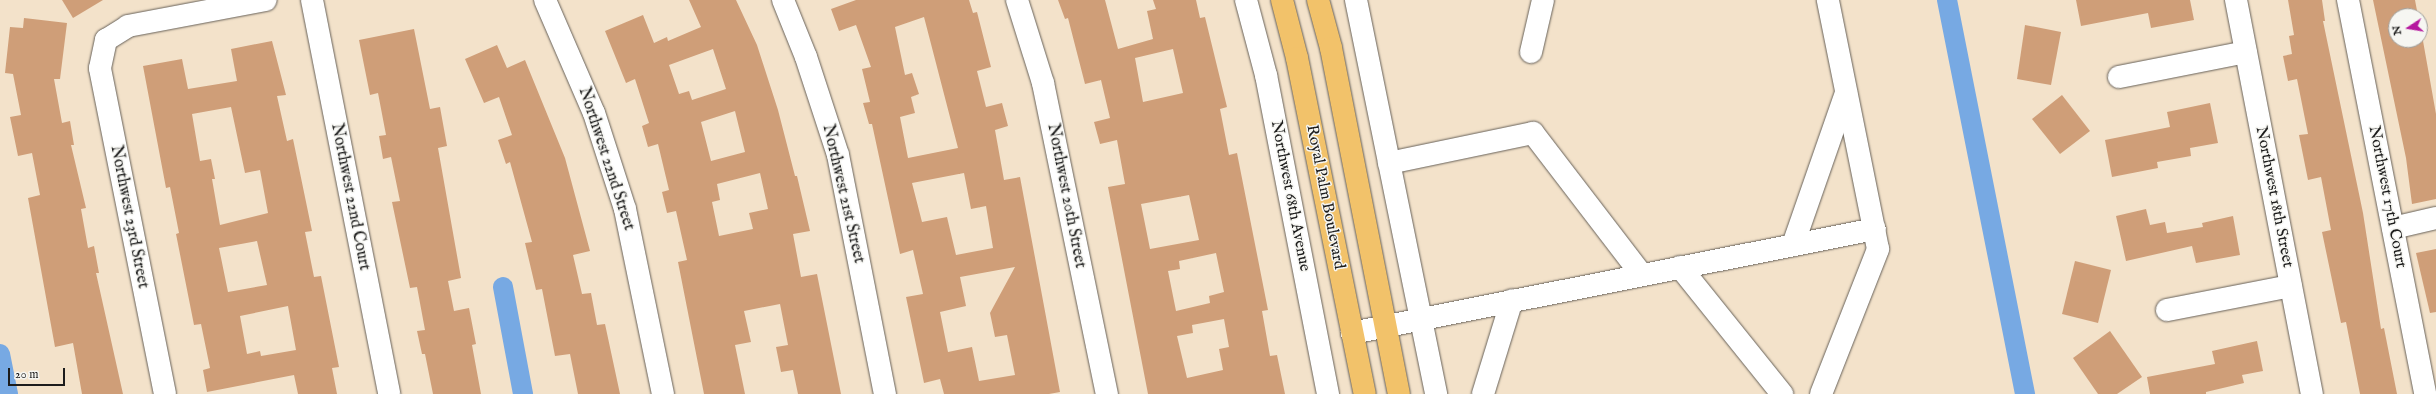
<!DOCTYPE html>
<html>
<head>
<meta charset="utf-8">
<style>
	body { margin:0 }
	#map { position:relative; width:2436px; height:394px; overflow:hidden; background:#f3e2ca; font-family:"IM FELL English",serif }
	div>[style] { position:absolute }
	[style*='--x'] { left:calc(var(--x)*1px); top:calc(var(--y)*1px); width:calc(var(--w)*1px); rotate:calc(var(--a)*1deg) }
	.canal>* { height:20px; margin:-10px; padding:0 10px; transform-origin:10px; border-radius:10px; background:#77a9e3 }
	.building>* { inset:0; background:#cf9e78 }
	.roads { filter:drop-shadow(0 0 1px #676159) drop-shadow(0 0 1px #676159) }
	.minor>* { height:22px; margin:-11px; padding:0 11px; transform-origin:11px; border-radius:11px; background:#fff }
	.major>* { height:22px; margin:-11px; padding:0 11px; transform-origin:11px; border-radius:11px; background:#f2c26a }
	span { translate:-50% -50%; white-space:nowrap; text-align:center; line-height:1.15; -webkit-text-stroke:3px #f6f6f2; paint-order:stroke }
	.street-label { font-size:16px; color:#1c1c1c }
	.north { position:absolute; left:2388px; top:8px; width:40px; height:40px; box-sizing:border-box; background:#f6f6f2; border:1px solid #9f9f9c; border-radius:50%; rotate:258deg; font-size:11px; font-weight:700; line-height:16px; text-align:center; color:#1c1c1c }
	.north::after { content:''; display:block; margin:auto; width:14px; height:18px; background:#b5179e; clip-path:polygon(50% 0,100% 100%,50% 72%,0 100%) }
	.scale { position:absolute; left:8px; top:368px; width:57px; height:18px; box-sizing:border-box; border:2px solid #1c1c1c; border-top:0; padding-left:5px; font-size:12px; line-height:14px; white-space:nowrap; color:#1c1c1c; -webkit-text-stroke:3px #f6f6f2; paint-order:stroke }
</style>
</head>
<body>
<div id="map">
	<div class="canal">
		<div style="--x:1947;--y:0;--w:402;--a:78.8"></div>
		<div style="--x:503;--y:287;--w:109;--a:79.4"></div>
		<div style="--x:0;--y:354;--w:41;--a:78.7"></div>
	</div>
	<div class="building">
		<div style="clip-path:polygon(62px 0,103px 0,73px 18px)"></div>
		<div style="clip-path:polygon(evenodd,689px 0,736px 0,757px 45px,778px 110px,795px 176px,797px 176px,810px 231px,793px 234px,801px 277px,817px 274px,841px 394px,798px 394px,793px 370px,781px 372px,776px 347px,788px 345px,780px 304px,744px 311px,751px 342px,735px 345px,745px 394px,704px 394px,678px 262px,687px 260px,676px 211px,667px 213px,662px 192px,669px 190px,658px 144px,648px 147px,642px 126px,649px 123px,635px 79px,626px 83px,605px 31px,643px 15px,654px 43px,667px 37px,668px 41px,701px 27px,689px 0,713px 49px,726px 89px,692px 100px,689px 91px,679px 94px,669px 65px,713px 49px,689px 0,735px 111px,745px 152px,711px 161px,701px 122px,735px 111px,689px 0,760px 173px,768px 209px,749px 213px,753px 229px,719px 236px,712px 202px,720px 200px,717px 184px,760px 173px)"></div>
		<div style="clip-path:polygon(evenodd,856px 0,969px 0,973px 13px,977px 12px,991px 67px,977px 71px,986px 107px,1002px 103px,1008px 126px,995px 130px,1004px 180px,1020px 177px,1060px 392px,1049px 394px,944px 394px,940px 379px,924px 383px,906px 297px,923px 294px,913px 250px,900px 254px,872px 124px,869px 124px,863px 103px,870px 102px,862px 69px,871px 67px,856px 25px,839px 31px,831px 9px,856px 0,924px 17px,958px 148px,908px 158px,900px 117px,915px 113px,911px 97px,919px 94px,912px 73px,905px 75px,895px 27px,924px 17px,856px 0,964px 173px,971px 209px,986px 206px,993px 248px,956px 255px,947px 217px,922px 222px,912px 183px,964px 173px,856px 0,1015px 267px,990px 313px,995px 337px,1007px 335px,1015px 375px,979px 381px,972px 347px,948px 352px,940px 312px,966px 306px,960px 277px,1015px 267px)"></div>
		<div style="clip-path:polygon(evenodd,1058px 0,1105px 0,1118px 49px,1153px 39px,1147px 11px,1156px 9px,1153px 0,1196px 0,1200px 18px,1205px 17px,1227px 107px,1220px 109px,1229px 155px,1237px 153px,1268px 310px,1262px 311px,1270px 356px,1277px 355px,1285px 394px,1148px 394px,1108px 187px,1125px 184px,1117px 140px,1100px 144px,1094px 122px,1110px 118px,1101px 80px,1085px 84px,1068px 18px,1065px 19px,1058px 0,1173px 49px,1183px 93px,1143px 102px,1135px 58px,1173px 49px,1058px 0,1189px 195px,1199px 240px,1150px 249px,1141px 204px,1189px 195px,1058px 0,1216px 253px,1224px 292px,1209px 296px,1210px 303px,1176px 311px,1168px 271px,1180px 269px,1179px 261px,1216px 253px,1058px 0,1224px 319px,1229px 347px,1219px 349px,1223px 370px,1187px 378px,1177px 336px,1193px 333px,1192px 325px,1224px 319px)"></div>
		<div style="clip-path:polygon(2076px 0,2190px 0,2194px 20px,2151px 28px,2148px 13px,2081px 26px)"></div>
		<div style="clip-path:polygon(2288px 0,2322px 0,2325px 21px,2323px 21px,2363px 213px,2381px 329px,2384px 328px,2397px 394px,2360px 394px,2346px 322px,2341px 323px,2322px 232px,2331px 230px,2321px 177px,2308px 180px,2299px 135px,2308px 134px,2297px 79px,2288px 81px,2283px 56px,2292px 54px,2289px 36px,2294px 35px)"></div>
		<div style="clip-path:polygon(2373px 0,2415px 0,2418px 16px,2396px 16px,2396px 40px,2420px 40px,2420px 24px,2436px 114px,2436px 199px,2412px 204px,2406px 158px)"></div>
		<div style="clip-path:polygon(24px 18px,67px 23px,60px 79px,54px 79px,62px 123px,70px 121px,74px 145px,71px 145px,86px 208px,81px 209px,88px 248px,94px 246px,99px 273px,96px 273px,123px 394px,82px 394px,73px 343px,55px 347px,28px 198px,40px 195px,32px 153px,18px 156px,10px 117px,21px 115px,13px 74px,5px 73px,10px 27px,23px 28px)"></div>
		<div style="clip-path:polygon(2025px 25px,2061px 32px,2051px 85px,2017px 79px)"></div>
		<div style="clip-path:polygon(414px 29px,430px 109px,440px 107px,447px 146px,438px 148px,461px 278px,448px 281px,454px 311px,469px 308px,476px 344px,472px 345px,481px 394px,433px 394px,425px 354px,422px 354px,417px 331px,425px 330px,417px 287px,410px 288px,392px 202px,400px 201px,391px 157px,383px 159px,379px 136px,386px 135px,378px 93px,370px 95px,359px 40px)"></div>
		<div style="clip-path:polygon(evenodd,272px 41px,286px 95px,277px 96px,287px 141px,293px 139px,312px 231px,305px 232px,314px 277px,321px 276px,339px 367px,332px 368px,337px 394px,298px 394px,294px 375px,207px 392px,203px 370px,210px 368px,201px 324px,194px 325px,176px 234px,179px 233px,170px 187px,166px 188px,143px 66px,182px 59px,188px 89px,237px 81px,231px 49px,272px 41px,231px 107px,245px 173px,260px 170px,268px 213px,220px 225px,212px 179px,215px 179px,211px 159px,200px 161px,192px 114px,231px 107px,272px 41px,257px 241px,267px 285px,228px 292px,219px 248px,257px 241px,272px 41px,288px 306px,296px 350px,261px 356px,260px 351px,247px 354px,240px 316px,288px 306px)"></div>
		<div style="clip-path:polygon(497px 45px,507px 68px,525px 60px,565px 158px,590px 251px,573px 255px,582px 294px,591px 293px,597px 325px,605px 324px,620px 394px,578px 394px,570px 354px,555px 356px,542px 289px,536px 290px,525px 243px,532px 242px,510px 162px,506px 164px,498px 140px,512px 135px,499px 97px,484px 103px,465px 59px)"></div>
		<div style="clip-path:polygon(2062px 95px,2090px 131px,2060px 154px,2032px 119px)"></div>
		<div style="clip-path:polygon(2210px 103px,2218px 143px,2190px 148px,2191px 156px,2157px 162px,2158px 168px,2112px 177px,2105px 140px,2170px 127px,2167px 112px)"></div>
		<div style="clip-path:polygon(2146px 209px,2150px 225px,2165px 222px,2167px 233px,2203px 227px,2202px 223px,2233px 216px,2240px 255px,2196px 263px,2192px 246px,2126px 261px,2116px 216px)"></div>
		<div style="clip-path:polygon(2436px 249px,2436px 312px,2430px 313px,2416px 253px)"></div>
		<div style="clip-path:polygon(2075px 261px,2111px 270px,2098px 323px,2062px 314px)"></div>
		<div style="clip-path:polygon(2110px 331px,2142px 377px,2117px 394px,2098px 394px,2073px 358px)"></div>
		<div style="clip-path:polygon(2257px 341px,2263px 371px,2242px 375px,2244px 383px,2206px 392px,2206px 394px,2150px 394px,2147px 377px,2215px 364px,2212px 351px)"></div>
	</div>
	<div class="roads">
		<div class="minor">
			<div style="--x:312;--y:0;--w:401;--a:78.9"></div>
			<div style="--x:545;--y:0;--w:123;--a:66.6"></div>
			<div style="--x:594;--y:113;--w:101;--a:72.1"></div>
			<div style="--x:625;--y:209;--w:189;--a:78.4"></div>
			<div style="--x:783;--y:0;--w:61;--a:68"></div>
			<div style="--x:806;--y:57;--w:103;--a:71.9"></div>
			<div style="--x:838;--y:155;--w:244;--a:78.9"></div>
			<div style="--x:1017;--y:0;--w:87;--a:72.6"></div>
			<div style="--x:1043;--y:83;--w:318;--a:78.4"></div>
			<div style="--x:1246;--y:0;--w:78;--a:75.1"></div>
			<div style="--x:1266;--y:75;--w:325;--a:79"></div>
			<div style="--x:1356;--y:0;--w:402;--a:78.5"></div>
			<div style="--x:2236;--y:0;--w:401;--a:79.1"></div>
			<div style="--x:2348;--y:0;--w:401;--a:78.9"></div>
			<div style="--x:1531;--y:52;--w:53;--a:-77"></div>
			<div style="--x:2119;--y:77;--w:129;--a:-11.1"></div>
			<div style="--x:1389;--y:163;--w:147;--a:-11.8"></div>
			<div style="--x:1533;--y:133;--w:178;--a:52.5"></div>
			<div style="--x:2393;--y:228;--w:44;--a:-13.1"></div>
			<div style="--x:1793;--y:245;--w:161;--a:-70.8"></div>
			<div style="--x:1680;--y:267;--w:163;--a:51.2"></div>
			<div style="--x:2167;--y:310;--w:126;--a:-11"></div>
			<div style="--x:1352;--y:333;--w:533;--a:-11.25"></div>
			<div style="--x:165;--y:394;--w:332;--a:-101.3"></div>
			<div style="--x:100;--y:68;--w:29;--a:-78"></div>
			<div style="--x:106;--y:40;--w:26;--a:-32"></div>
			<div style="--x:128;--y:26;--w:140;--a:-10.7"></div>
			<div style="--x:1483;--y:394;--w:98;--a:-72.9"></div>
			<div style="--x:1821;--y:394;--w:156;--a:-68.5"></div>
			<div style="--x:1878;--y:249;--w:254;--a:-101.4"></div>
		</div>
		<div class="major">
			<div style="--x:1282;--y:0;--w:60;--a:75.5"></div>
			<div style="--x:1297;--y:58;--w:343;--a:78.6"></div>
			<div style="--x:1318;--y:0;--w:50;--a:74.8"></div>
			<div style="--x:1331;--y:48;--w:353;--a:78.9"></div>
		</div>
	</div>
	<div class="street-label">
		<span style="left:606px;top:159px;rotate:72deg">Northwest 22nd Street</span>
		<span style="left:843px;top:194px;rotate:77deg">Northwest 21st Street</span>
		<span style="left:1066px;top:196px;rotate:79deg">Northwest 20th Street</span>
		<span style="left:1290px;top:196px;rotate:79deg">Northwest 68th Avenue</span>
		<span style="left:350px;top:197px;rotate:79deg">Northwest 22nd Court</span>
		<span style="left:1325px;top:197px;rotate:79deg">Royal Palm Boulevard</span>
		<span style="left:2274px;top:197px;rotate:79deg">Northwest 18th Street</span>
		<span style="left:2387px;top:197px;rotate:79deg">Northwest 17th Court</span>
		<span style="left:129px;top:217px;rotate:79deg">Northwest 23rd Street</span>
	</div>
	<div class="north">N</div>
	<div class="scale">20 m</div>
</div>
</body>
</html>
